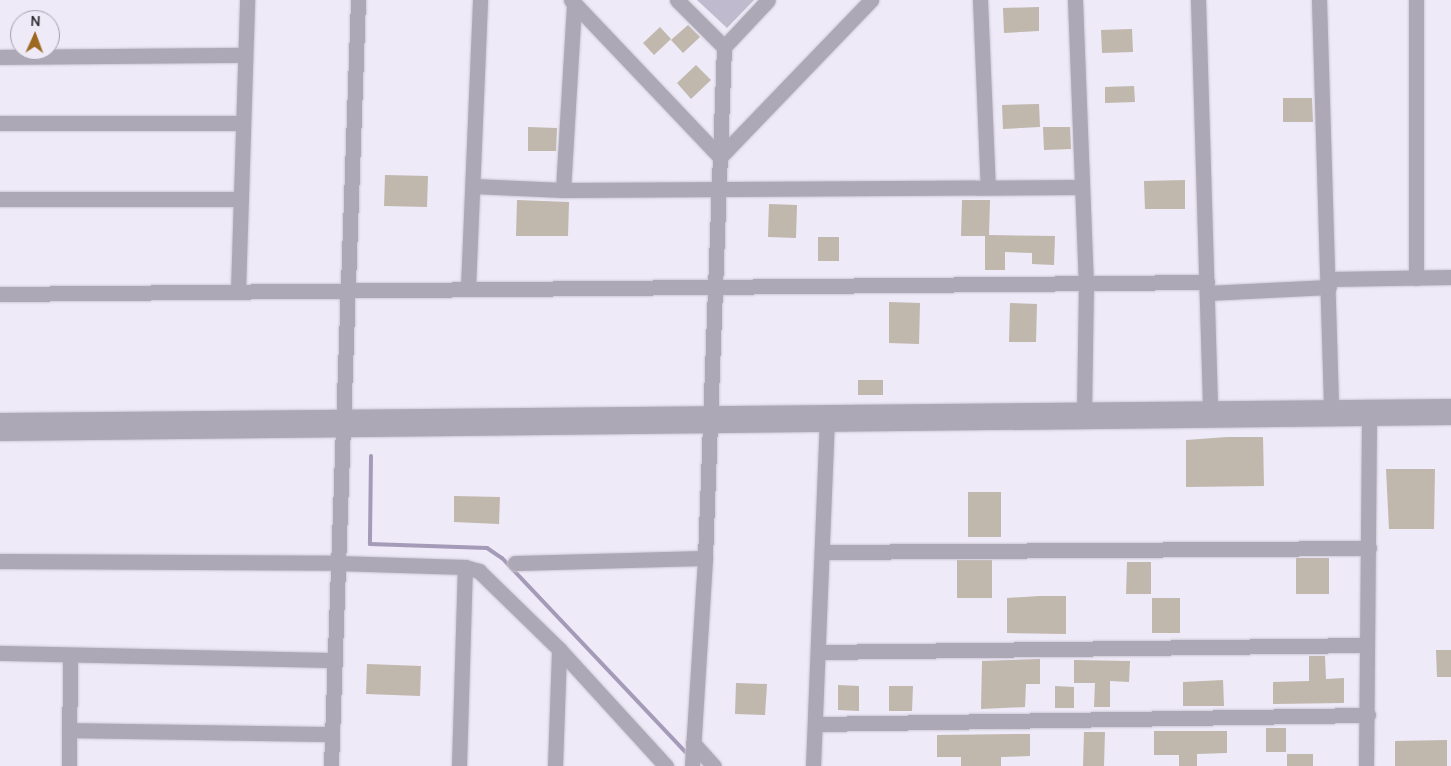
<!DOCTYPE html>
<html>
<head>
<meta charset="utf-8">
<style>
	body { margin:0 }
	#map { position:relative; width:1451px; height:766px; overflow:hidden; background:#eeeaf7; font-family:Manrope,sans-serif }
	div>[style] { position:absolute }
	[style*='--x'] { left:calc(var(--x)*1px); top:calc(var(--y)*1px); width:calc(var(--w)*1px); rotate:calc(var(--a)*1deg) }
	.green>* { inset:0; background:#c0bacf }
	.stream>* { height:4px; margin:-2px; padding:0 2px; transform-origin:2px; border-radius:2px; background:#a39bb7 }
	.building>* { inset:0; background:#c0b7ad }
	.roads { filter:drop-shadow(0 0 1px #ccc8d4) drop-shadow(0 0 1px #ccc8d4) }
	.minor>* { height:15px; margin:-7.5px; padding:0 7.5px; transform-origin:7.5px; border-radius:7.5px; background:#aca8b5 }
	span { translate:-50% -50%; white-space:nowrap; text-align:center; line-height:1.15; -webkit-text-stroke:4.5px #eeeaf7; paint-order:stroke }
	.north { position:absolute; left:10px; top:10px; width:50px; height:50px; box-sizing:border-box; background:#eeeaf7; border:1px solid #a29fa9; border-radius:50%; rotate:2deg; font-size:14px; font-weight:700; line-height:20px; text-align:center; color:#302f33 }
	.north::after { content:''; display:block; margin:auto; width:18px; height:22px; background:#9d6920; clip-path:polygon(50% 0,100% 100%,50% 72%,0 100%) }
</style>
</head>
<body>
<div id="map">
	<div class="green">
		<div style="clip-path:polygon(697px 0,754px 0,727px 28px)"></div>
	</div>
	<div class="stream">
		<div style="--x:371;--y:456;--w:88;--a:90.7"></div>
		<div style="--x:370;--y:544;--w:117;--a:2"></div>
		<div style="--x:487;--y:548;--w:18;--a:34"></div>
		<div style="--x:502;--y:558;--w:272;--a:46.6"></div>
	</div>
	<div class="building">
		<div style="clip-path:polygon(1039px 7px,1039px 31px,1004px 33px,1003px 8px)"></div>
		<div style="clip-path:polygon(688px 25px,700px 37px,683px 53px,671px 40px)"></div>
		<div style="clip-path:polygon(660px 27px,671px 39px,654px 55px,643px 43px)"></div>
		<div style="clip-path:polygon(1132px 29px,1133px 52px,1102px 53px,1101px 30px)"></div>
		<div style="clip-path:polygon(696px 65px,711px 80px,691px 99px,677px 83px)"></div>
		<div style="clip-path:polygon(1134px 86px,1135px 102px,1105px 103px,1105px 87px)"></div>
		<div style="clip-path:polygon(1283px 98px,1312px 98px,1313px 122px,1283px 122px)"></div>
		<div style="clip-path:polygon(1039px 104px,1040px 127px,1003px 129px,1002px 105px)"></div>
		<div style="clip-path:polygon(528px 127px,557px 128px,556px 151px,528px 151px)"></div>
		<div style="clip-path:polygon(1043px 127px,1070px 127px,1071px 149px,1044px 150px)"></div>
		<div style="clip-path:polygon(385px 175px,428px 176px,427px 207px,384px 206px)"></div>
		<div style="clip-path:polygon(1185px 180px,1185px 209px,1145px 209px,1144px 181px)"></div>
		<div style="clip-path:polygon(517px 200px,569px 202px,568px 236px,516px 236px)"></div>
		<div style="clip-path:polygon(962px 200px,990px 200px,989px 235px,1055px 236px,1054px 265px,1032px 264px,1032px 253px,1005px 252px,1005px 270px,985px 270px,985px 236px,961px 236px)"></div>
		<div style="clip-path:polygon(769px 204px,797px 205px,796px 238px,768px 237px)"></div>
		<div style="clip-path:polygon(818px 237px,839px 237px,839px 261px,818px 261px)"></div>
		<div style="clip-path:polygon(889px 302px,920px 303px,919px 344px,889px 343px)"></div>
		<div style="clip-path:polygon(1010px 303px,1037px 304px,1036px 342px,1009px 342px)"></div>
		<div style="clip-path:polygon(858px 380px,883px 380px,883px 395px,858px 395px)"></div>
		<div style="clip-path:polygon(1227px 437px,1263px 437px,1264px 486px,1186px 487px,1186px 440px)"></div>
		<div style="clip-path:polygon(1386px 469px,1435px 469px,1434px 529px,1389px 529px)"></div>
		<div style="clip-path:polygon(968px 492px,1001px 492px,1001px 537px,968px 537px)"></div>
		<div style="clip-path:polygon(454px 496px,500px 497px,499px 524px,454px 522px)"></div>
		<div style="clip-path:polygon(1296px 558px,1329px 558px,1329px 594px,1296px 594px)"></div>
		<div style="clip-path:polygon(957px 560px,992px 560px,992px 598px,957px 598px)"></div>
		<div style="clip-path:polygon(1127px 562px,1151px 562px,1151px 594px,1126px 594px)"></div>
		<div style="clip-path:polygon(1039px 596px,1066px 596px,1066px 634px,1007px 633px,1007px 598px)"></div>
		<div style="clip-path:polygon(1152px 598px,1180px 598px,1180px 633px,1152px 633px)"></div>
		<div style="clip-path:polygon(1436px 650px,1451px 650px,1451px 677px,1437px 677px)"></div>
		<div style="clip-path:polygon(1309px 656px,1325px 656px,1326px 679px,1344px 678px,1344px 703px,1273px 704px,1273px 682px,1309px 681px)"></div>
		<div style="clip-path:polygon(1040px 659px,1040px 684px,1026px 684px,1025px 707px,981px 709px,982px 661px)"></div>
		<div style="clip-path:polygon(1074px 660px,1130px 661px,1129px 682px,1110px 681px,1110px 707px,1094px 707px,1095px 683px,1074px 683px)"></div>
		<div style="clip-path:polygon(367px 664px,421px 666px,420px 696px,366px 694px)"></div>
		<div style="clip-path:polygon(1223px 680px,1224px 706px,1183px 706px,1183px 682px)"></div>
		<div style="clip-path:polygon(736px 683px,767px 684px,765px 715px,735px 714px)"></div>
		<div style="clip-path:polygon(838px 685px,859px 686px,859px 711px,838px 710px)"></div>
		<div style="clip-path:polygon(889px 686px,913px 686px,912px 711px,889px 711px)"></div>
		<div style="clip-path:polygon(1055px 686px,1074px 687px,1074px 708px,1055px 708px)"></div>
		<div style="clip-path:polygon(1266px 728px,1286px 728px,1286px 752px,1266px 752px)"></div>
		<div style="clip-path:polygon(1154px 731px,1227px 731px,1227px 753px,1197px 754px,1197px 766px,1179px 766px,1179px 755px,1154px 755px)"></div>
		<div style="clip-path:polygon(1084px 732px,1105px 732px,1104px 766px,1083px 766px)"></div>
		<div style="clip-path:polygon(1017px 734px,1030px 734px,1030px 756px,1001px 757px,1001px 766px,961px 766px,961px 757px,937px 757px,937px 735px)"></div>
		<div style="clip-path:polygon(1447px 740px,1447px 766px,1395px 766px,1395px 741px)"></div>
		<div style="clip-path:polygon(1287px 754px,1313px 754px,1313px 766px,1287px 766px)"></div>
	</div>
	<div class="roads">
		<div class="minor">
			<div style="--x:571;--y:0;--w:216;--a:46.5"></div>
			<div style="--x:720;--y:157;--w:218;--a:-46.1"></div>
			<div style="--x:677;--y:0;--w:66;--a:45"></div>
			<div style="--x:724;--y:47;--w:64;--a:-46.9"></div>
			<div style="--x:980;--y:0;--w:187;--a:87.6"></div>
			<div style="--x:1075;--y:0;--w:285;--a:87.8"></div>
			<div style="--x:1086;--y:285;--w:124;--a:90.9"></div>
			<div style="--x:1198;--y:0;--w:408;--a:88.3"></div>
			<div style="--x:1319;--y:0;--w:407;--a:88.3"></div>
			<div style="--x:1416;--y:0;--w:278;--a:90"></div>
			<div style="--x:0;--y:57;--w:245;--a:-0.5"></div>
			<div style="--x:0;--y:123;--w:243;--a:0"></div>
			<div style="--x:473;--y:186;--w:90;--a:2.5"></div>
			<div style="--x:563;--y:190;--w:519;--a:-0.33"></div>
			<div style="--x:563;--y:190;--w:187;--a:-86.6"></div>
			<div style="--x:0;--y:199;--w:241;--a:0"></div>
			<div style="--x:1329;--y:279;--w:122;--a:-0.9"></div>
			<div style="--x:468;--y:288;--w:288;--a:-87.6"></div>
			<div style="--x:238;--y:291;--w:291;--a:-88.2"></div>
			<div style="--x:1207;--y:293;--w:122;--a:-2.8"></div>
			<div style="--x:0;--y:294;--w:1207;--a:-0.57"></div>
			<div style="--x:0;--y:420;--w:1451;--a:-0.55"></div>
			<div style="--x:0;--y:433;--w:1451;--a:-0.63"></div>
			<div style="--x:823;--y:552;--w:546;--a:-0.42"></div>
			<div style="--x:0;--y:561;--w:337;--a:0.3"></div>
			<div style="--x:337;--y:563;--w:128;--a:1.8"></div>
			<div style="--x:465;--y:567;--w:15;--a:16"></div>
			<div style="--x:479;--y:571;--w:112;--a:44.3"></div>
			<div style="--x:559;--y:649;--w:159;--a:47.6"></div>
			<div style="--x:515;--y:563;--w:190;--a:-1.5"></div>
			<div style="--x:818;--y:652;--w:548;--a:-0.73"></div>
			<div style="--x:0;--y:653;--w:334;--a:1.2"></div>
			<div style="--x:817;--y:724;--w:551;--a:-0.94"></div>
			<div style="--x:69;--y:730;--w:263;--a:0.9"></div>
			<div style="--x:693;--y:743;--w:31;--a:48"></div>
			<div style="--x:69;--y:766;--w:111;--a:-89.5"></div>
			<div style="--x:331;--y:766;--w:766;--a:-87.98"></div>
			<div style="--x:459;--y:766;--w:199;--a:-88.3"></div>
			<div style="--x:555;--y:766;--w:117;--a:-88"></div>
			<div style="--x:692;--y:766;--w:208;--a:-86.4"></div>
			<div style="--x:705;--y:558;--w:511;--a:-87.87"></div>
			<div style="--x:813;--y:766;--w:342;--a:-87.7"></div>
			<div style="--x:1366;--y:766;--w:348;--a:-89.5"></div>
		</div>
	</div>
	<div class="north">N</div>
</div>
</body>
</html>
